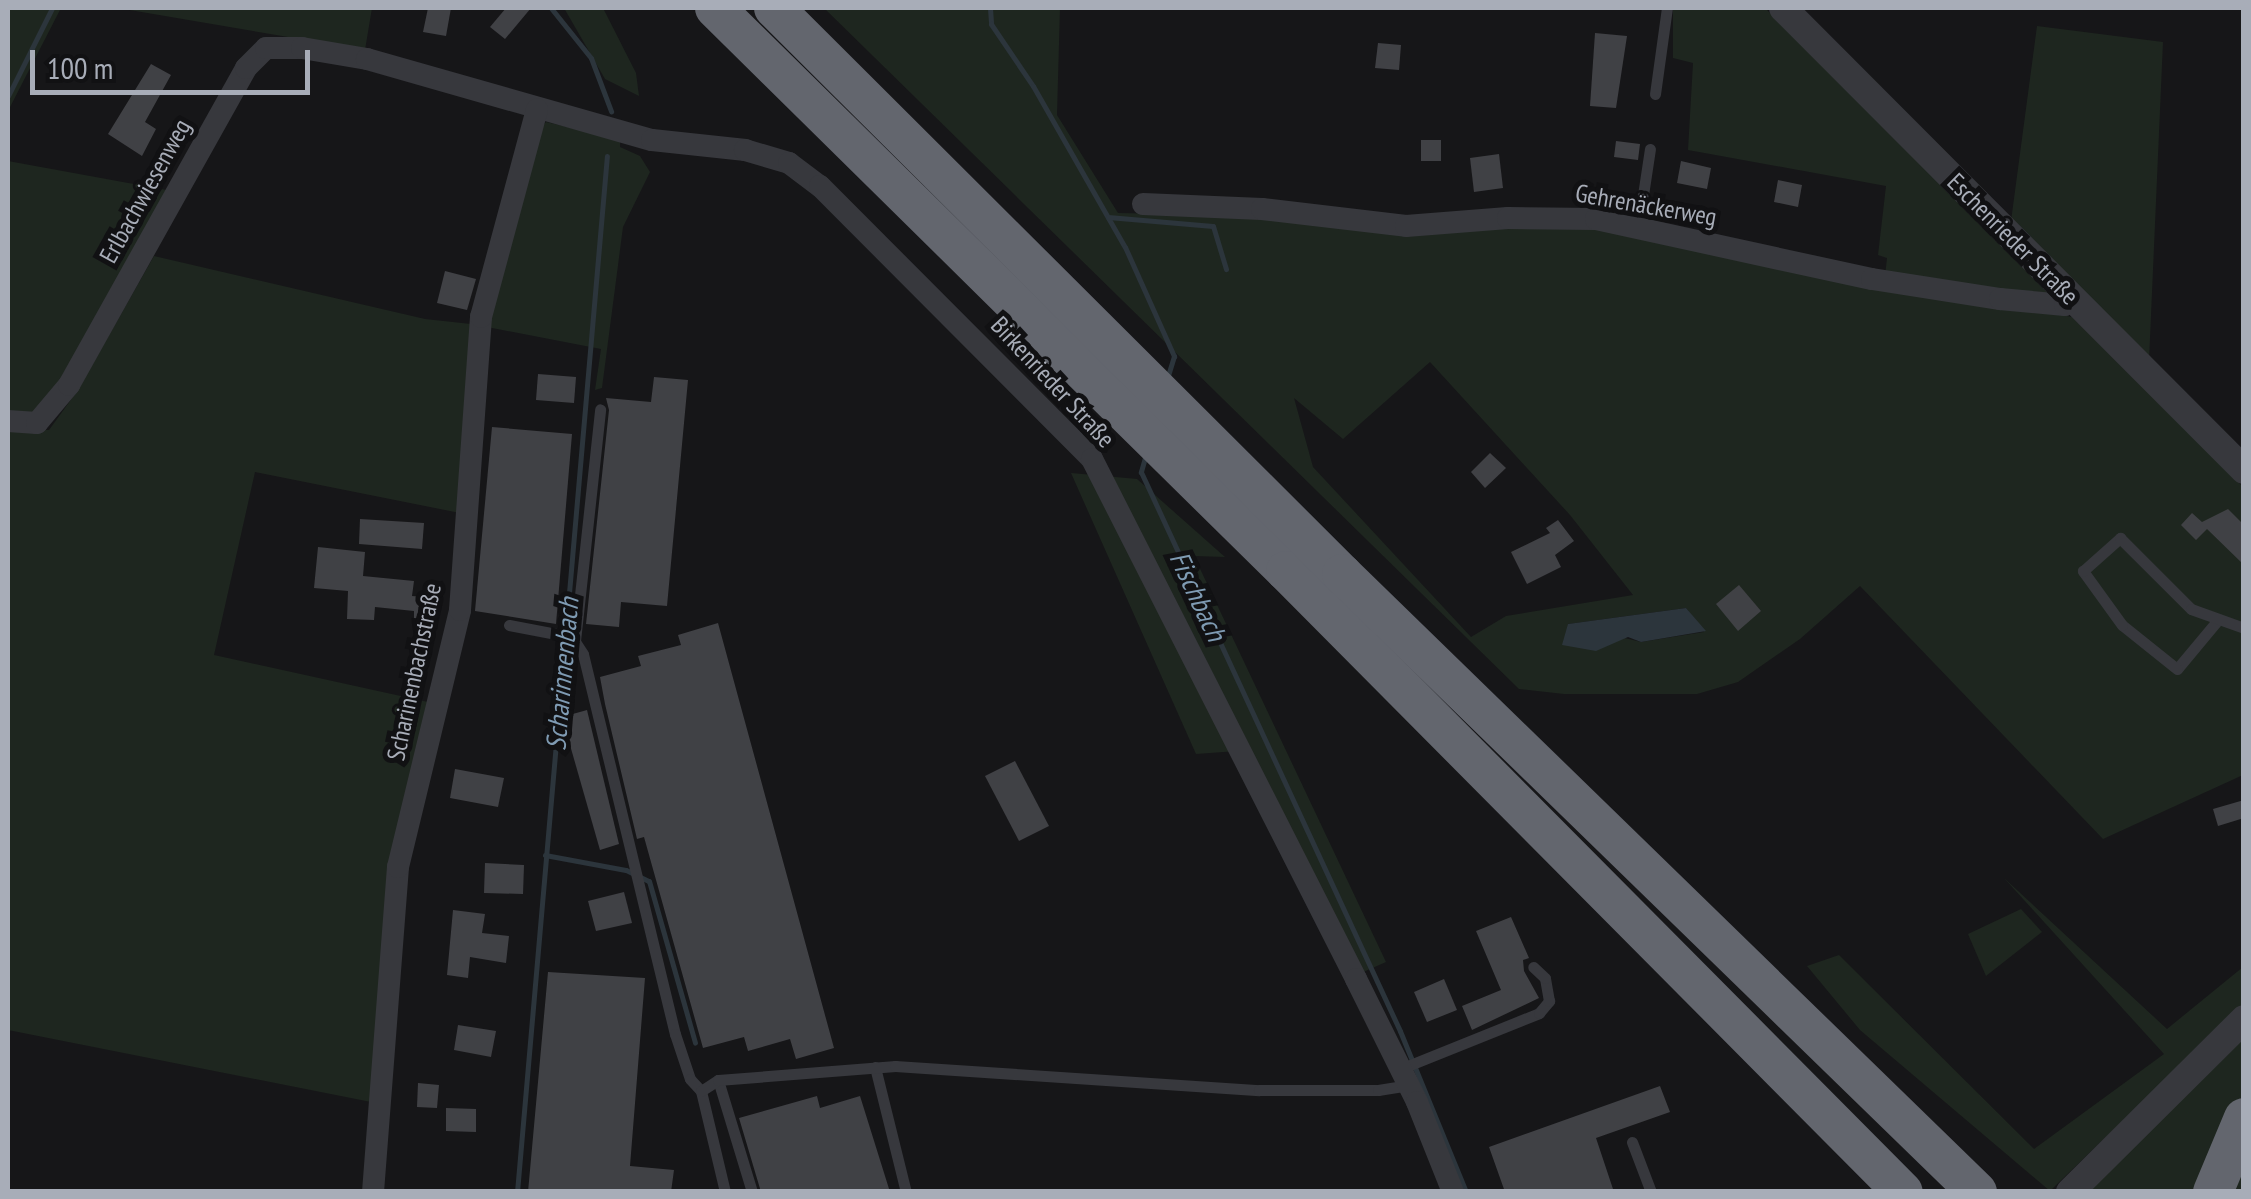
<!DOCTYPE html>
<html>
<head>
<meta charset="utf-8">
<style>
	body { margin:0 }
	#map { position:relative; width:2251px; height:1199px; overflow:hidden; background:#161618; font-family:"PT Sans Narrow",sans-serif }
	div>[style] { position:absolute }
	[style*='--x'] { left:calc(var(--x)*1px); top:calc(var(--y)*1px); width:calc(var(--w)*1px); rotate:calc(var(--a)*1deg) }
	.green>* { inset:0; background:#1e261f }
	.water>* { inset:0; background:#2c353c }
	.stream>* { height:5px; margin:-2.5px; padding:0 2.5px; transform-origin:2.5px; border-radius:2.5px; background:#2c353c }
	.building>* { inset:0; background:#404145 }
	.service>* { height:11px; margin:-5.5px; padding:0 5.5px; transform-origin:5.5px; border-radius:5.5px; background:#37383d }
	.minor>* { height:22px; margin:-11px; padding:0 11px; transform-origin:11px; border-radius:11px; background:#37383d }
	.tertiary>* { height:28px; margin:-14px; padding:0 14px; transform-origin:14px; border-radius:14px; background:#37383d }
	.motorway>* { height:40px; margin:-20px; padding:0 20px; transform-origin:20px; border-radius:20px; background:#63666e }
	span { translate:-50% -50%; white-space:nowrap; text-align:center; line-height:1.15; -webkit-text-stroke:10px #111113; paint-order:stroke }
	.street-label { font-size:25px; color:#a8adb8 }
	.water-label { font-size:28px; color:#7f9bb3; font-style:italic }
	.frame { position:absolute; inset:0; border:10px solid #a8adb8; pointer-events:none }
	.scale { position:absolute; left:30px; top:50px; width:280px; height:45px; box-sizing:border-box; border:5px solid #a8adb8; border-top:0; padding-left:12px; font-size:30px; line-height:35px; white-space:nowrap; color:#a8adb8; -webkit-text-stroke:8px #111113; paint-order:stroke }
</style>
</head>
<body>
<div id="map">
	<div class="green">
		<div style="clip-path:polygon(8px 8px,61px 8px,8px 111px)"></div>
		<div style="clip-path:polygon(118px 8px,372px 8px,365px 50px)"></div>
		<div style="clip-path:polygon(564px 8px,603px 8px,636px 73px,639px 96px,605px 79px)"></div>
		<div style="clip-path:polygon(evenodd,824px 8px,1060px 8px,1057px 115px,1118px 213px,1564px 222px,2072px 317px,2243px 487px,2243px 775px,2103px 839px,1860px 586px,1800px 639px,1738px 682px,1697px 694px,1564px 694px,1519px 689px,824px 8px,1430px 362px,1570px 515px,1633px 595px,1506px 616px,1471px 637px,1313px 467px,1294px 398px,1343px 439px,1430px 362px,824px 8px,1686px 608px,1704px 632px,1641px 642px,1568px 624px,1686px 608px)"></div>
		<div style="clip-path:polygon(1673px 8px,1765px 8px,2051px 294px,1885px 276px,1887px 258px,1878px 255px,1886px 186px,1688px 150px,1693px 63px,1673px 58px)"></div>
		<div style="clip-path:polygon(2037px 26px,2163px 42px,2149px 361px,2011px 221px)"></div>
		<div style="clip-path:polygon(546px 122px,620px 139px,620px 147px,640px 156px,650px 172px,623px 227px,602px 388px,595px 390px,601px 349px,487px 327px,537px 133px)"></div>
		<div style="clip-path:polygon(8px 161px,172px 191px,36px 420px,8px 413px)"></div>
		<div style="clip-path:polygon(154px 256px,425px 319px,471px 324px,460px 513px,255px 472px,214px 655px,428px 702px,371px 1102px,8px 1030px,8px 428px,49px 430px,78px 390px)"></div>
		<div style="clip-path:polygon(1071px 473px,1137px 479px,1225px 557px,1194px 556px,1386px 962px,1361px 973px,1251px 750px,1196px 754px)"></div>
		<div style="clip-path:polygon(2004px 878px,2167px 1029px,2243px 967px,2243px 1004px,2050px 1191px,1860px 1030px,1807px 966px,1839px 955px,2034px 1149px,2164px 1054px)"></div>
		<div style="clip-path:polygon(2021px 909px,2042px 932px,1986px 976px,1968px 934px)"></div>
		<div style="clip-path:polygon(2243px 1029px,2243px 1094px,2205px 1169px,2243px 1131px,2243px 1191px,2087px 1192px)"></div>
	</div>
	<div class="water">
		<div style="clip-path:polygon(1686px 608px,1706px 631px,1641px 642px,1628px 637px,1596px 651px,1562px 645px,1568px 624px)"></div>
	</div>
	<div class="stream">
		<div style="--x:551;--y:8;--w:64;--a:51.3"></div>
		<div style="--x:591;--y:58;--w:57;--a:69.3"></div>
		<div style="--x:990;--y:8;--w:16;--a:86"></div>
		<div style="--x:991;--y:24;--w:75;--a:55.9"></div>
		<div style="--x:1033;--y:86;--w:185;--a:60.3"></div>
		<div style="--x:1125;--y:247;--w:120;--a:65.8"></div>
		<div style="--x:1174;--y:356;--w:21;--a:107"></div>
		<div style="--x:8;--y:96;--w:98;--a:-63.4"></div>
		<div style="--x:1108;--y:217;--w:105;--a:4.9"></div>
		<div style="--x:1213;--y:226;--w:45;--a:73.2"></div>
		<div style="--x:1146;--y:454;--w:19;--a:106"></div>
		<div style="--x:1141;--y:472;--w:616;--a:65.14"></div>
		<div style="--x:1400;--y:1031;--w:174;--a:67.7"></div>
		<div style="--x:545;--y:855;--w:82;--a:10.5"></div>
		<div style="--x:626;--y:870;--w:25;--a:26"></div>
		<div style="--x:649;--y:881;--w:168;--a:74.1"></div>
		<div style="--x:517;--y:1192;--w:1040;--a:-85.04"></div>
	</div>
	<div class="building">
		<div style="clip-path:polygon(428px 8px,451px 8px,446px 36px,423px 32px)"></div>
		<div style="clip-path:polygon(506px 8px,531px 8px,505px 39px,490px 27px)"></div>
		<div style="clip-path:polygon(1595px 33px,1627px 36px,1616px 108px,1590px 106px)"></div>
		<div style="clip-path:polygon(1378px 43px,1401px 45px,1399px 70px,1375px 68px)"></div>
		<div style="clip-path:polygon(151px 64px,171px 75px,145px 122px,156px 129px,142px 156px,108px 134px)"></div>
		<div style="clip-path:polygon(1421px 140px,1441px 140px,1441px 161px,1421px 161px)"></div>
		<div style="clip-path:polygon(1616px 141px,1640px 144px,1638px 160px,1614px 157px)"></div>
		<div style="clip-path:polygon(1499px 154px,1503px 188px,1474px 192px,1470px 158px)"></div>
		<div style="clip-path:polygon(1681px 161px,1711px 168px,1707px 189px,1677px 183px)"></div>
		<div style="clip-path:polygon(1778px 180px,1802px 185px,1798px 207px,1774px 202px)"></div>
		<div style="clip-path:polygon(445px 271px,476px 279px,467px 310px,437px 303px)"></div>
		<div style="clip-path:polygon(538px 374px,576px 377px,574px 403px,536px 400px)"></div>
		<div style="clip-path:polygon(654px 377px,688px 380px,667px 606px,621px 602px,619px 627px,586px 624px,609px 410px,606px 398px,651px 402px)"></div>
		<div style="clip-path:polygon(492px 427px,572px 434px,556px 624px,475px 611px)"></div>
		<div style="clip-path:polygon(1490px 453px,1506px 468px,1485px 488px,1471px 472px)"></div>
		<div style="clip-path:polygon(2228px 509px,2244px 525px,2244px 565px,2207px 529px,2196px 540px,2181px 525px,2192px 513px,2202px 522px)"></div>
		<div style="clip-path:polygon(360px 519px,424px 523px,422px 549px,359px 544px)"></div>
		<div style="clip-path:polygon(1558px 520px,1574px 541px,1555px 555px,1561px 567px,1527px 584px,1511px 552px,1550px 533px,1546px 528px)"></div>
		<div style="clip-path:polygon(318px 547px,365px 552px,363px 576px,414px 581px,412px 596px,437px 598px,436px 620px,414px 618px,414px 611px,375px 607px,374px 620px,347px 619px,348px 591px,314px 588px)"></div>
		<div style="clip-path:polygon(1739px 585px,1761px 611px,1738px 631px,1716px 604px)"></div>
		<div style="clip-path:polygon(718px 623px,834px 1048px,796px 1059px,790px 1039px,748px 1051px,744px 1037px,703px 1048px,644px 837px,637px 839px,605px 704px,600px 677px,641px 666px,638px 656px,681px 645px,678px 635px)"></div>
		<div style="clip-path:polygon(587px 710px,619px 844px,600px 850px,562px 717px)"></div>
		<div style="clip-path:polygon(1015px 761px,1049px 826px,1019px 841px,985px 776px)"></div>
		<div style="clip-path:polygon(455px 769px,504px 778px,498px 807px,450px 798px)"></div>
		<div style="clip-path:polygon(2244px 800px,2244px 818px,2218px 826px,2213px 809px)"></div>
		<div style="clip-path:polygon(485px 863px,524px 865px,523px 894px,484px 893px)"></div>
		<div style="clip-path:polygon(624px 892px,632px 923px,596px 931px,588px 901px)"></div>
		<div style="clip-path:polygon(453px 910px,485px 914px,482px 933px,509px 936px,506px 963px,470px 957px,468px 978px,447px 975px)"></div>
		<div style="clip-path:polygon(1511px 917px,1529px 958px,1523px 960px,1524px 971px,1539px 998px,1472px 1030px,1462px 1006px,1501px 990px,1476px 931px)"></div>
		<div style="clip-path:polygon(548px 972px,645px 978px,630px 1166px,674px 1170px,671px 1192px,528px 1192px)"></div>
		<div style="clip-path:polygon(1444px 979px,1457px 1010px,1427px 1022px,1414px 992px)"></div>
		<div style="clip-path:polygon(458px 1025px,496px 1031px,491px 1057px,454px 1050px)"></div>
		<div style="clip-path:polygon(418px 1083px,439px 1085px,437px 1108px,417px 1107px)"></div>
		<div style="clip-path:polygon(1660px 1086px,1670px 1112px,1596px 1138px,1614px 1192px,1505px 1192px,1489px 1147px)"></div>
		<div style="clip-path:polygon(817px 1096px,820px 1108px,860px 1096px,890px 1192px,761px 1192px,739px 1118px)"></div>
		<div style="clip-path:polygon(446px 1108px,476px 1109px,476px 1132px,446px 1131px)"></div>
	</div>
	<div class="service">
		<div style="--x:1655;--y:94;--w:87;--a:-82.1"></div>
		<div style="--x:1638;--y:228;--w:80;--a:-81.4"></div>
		<div style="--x:2217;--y:621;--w:62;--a:129.8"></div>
		<div style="--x:2177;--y:669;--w:70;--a:-141.3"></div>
		<div style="--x:2122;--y:625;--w:67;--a:-125.8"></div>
		<div style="--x:2083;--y:571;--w:50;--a:-41.7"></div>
		<div style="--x:2120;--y:538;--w:100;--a:45"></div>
		<div style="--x:2191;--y:609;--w:56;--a:19.7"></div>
		<div style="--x:509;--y:625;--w:64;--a:10.8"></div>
		<div style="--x:572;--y:637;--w:20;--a:57"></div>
		<div style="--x:583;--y:654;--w:391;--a:76.4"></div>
		<div style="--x:675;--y:1034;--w:47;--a:71.6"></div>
		<div style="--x:690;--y:1079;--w:16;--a:47"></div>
		<div style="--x:701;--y:1091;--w:104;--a:76.6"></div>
		<div style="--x:575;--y:641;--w:233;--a:-83.8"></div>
		<div style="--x:875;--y:1067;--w:129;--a:76.1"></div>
		<div style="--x:1400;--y:1069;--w:150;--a:-21.9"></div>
		<div style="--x:1539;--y:1013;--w:16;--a:-50"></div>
		<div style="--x:1549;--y:1001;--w:23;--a:-100"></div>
		<div style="--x:1545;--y:978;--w:16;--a:-137"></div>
		<div style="--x:718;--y:1080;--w:117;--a:73.1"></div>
		<div style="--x:701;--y:1091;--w:20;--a:-33"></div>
		<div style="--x:718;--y:1080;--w:178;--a:-4.5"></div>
		<div style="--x:895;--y:1066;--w:365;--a:3.8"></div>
		<div style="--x:1259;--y:1090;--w:119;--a:0"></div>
		<div style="--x:1378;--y:1090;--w:30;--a:-9"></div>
		<div style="--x:1632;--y:1142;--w:53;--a:69.2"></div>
	</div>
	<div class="minor">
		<div style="--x:1143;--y:204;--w:119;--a:2.4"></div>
		<div style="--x:1262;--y:209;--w:145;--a:6.7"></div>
		<div style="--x:1406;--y:226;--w:102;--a:-4.5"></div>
		<div style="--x:1508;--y:218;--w:88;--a:0.7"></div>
		<div style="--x:1596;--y:219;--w:282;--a:12.3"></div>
		<div style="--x:1872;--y:279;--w:130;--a:8.9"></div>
		<div style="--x:2000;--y:299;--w:65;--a:5.3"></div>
		<div style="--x:2065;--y:305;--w:10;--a:-29"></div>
		<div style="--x:8;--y:421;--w:29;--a:4"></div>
		<div style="--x:37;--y:423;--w:50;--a:-49.9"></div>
		<div style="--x:69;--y:385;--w:363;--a:-60.8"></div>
		<div style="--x:246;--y:68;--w:28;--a:-45"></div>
		<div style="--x:266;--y:48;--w:36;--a:0"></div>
		<div style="--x:302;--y:48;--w:66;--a:9.6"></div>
		<div style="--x:367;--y:59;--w:296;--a:15.9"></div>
		<div style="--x:652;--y:140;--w:94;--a:6.1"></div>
		<div style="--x:745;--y:150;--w:46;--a:16.5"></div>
		<div style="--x:789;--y:163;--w:39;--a:37"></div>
		<div style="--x:820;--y:186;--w:385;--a:45.1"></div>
		<div style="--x:1092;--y:459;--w:583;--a:63.08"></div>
		<div style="--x:1356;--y:979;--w:137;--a:63.6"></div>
		<div style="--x:1417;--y:1102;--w:97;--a:68.2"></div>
		<div style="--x:373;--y:1192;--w:326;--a:-85.6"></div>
		<div style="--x:398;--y:867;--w:264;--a:-76.4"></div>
		<div style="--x:460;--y:610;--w:294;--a:-85.9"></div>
		<div style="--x:481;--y:317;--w:215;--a:-74.9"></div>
	</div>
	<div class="tertiary">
		<div style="--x:1783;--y:8;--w:653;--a:45.06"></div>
		<div style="--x:2070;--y:1192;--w:245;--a:-44.8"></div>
	</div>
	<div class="motorway">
		<div style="--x:715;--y:8;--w:802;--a:44.6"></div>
		<div style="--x:1286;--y:571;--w:875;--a:45.19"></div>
		<div style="--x:774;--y:8;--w:802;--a:44.9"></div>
		<div style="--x:1342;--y:574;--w:886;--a:44.22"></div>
		<div style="--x:2213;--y:1192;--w:80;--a:-67.3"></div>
	</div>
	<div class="street-label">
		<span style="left:145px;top:191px;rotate:-61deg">Erlbachwiesenweg</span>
		<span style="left:1646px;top:205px;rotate:10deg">Gehrenäckerweg</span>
		<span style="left:2013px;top:239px;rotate:45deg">Eschenrieder Straße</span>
		<span style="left:1053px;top:382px;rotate:47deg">Birkenrieder Straße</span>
		<span style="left:414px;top:672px;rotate:-78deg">Scharinenbachstraße</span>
	</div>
	<div class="water-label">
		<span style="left:1198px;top:596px;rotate:65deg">Fischbach</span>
		<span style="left:562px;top:674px;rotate:-85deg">Scharinnenbach</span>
	</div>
	<div class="frame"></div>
	<div class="scale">100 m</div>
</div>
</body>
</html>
